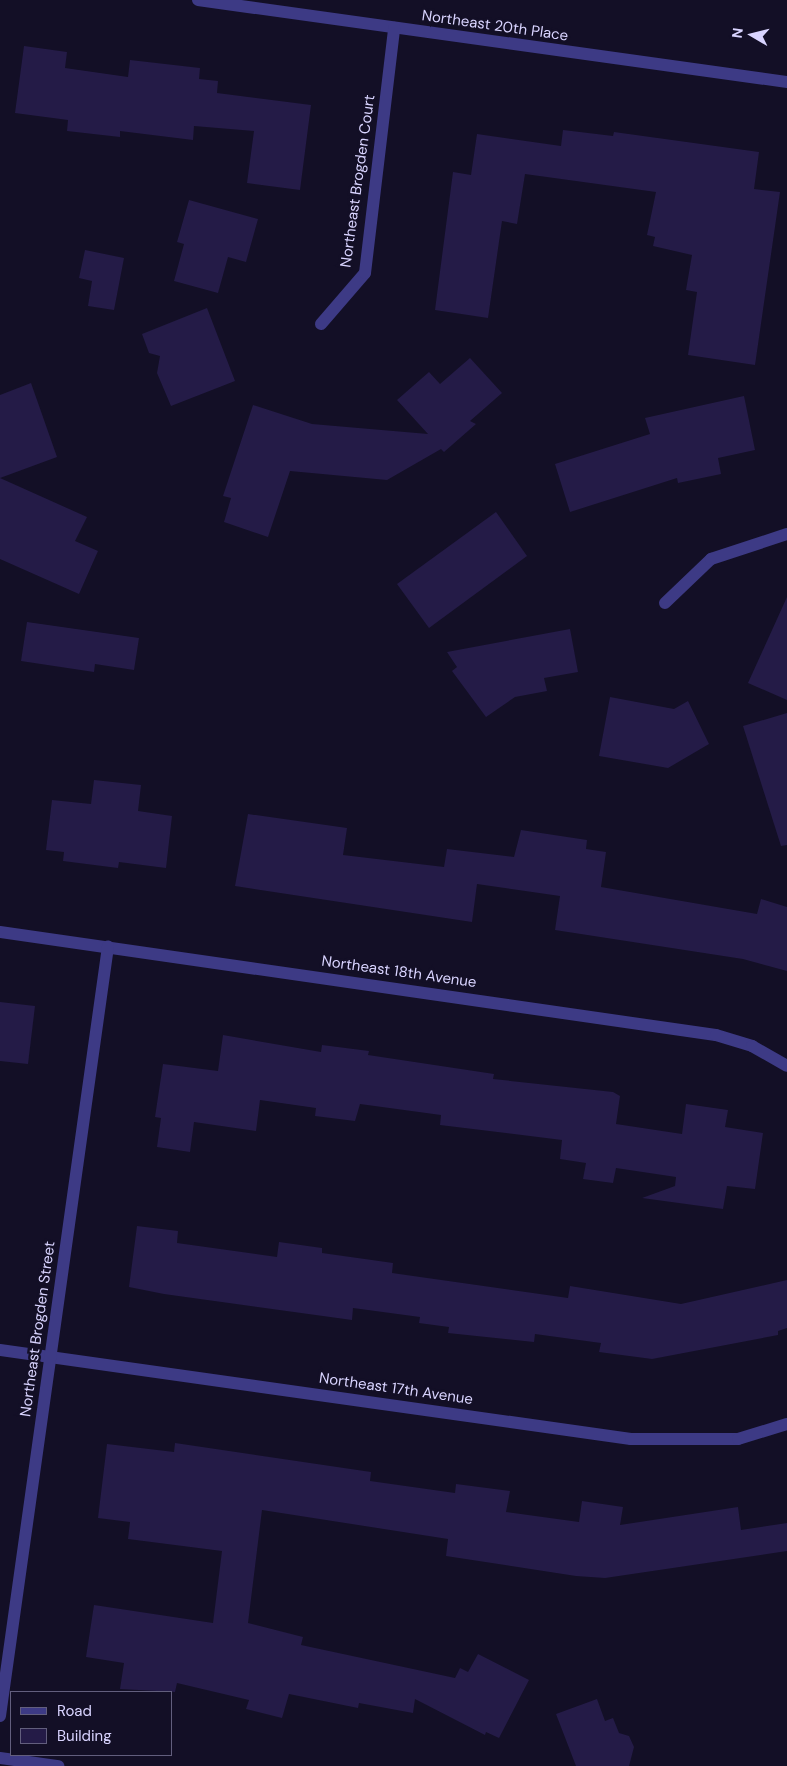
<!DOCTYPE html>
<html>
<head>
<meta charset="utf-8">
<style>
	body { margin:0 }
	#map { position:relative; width:787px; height:1766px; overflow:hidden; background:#130f26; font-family:"DM Sans",sans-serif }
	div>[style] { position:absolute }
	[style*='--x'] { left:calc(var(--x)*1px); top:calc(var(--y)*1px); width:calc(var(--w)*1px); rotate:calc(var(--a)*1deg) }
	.building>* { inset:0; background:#241b47 }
	.minor>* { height:12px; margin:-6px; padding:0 6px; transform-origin:6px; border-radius:6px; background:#3d3a85 }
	span { translate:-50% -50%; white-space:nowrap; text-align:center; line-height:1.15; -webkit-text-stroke:5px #130f26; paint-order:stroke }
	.street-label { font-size:15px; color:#d9d4ff }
	.legend { position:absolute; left:10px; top:1691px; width:162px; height:65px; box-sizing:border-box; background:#130f26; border:1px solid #625e7d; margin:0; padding:6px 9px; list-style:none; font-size:15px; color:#d9d4ff }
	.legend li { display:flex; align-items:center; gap:10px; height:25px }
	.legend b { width:25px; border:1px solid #625e7d }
	.north { position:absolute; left:727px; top:10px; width:50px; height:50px; -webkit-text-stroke:4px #130f26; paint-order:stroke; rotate:278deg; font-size:14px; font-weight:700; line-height:20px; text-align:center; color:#d9d4ff }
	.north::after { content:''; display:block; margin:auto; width:18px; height:22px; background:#d9d4ff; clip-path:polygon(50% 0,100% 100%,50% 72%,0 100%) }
</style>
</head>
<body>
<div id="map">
	<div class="building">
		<div style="clip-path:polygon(24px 46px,67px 52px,65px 68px,128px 77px,130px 60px,200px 68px,199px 79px,218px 81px,217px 93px,311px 105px,300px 190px,247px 183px,254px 131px,194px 126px,193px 140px,120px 131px,120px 137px,67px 131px,68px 120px,15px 113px)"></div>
		<div style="clip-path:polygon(563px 130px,613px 136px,614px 132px,759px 152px,754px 189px,780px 192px,755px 365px,688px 355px,697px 292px,686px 290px,692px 255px,653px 246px,655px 237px,647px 235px,656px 192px,525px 174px,517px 224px,502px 221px,488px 318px,435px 310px,453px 172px,471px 175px,477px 134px,561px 146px)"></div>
		<div style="clip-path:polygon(189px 200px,258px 219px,246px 262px,228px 257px,218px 293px,174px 281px,184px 244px,177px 242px)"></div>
		<div style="clip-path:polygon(85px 250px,124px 258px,114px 310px,88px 306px,92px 281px,79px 278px)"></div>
		<div style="clip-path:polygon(207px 308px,235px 381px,171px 406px,157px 373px,160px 356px,149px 353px,142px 334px)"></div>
		<div style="clip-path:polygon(470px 358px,502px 393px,470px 421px,476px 424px,444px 452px,441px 449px,387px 480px,290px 471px,268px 537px,224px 522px,231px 498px,223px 496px,253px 405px,312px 424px,428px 434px,397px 400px,429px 372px,440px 384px)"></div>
		<div style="clip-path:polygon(31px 383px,57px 457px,0 478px,0 395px)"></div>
		<div style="clip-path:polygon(744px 396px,755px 450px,718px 458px,721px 474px,678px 483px,677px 478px,570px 512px,555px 464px,650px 434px,645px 418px)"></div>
		<div style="clip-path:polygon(0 478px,87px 517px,75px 541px,98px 551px,79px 594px,0 559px)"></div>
		<div style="clip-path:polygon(496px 512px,527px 556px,429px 628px,397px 584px)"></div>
		<div style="clip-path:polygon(787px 597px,787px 700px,748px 683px)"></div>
		<div style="clip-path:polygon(27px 622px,139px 638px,134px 670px,95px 664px,94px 672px,21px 661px)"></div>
		<div style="clip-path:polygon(570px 629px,578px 672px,544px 678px,547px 691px,515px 697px,486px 717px,452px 671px,457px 667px,447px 652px)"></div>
		<div style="clip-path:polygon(610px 697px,674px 709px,688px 701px,709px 744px,668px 768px,599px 756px)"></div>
		<div style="clip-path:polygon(787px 713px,787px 845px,781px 846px,743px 726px)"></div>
		<div style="clip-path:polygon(94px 780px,141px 785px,138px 811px,172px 816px,166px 868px,119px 862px,118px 868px,63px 861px,64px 852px,46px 850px,52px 800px,91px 804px)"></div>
		<div style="clip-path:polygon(248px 814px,347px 828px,343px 855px,444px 867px,447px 849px,514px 857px,521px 830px,587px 840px,586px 849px,606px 852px,601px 887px,757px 914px,761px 899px,787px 907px,787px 971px,743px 959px,555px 930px,560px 896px,477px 884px,472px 922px,235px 886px)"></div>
		<div style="clip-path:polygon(0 1002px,35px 1006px,28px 1064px,0 1061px)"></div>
		<div style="clip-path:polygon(223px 1035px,321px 1052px,322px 1045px,369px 1051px,368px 1055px,494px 1074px,493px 1079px,613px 1092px,620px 1096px,616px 1124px,682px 1134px,686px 1104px,728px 1110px,725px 1127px,763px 1133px,755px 1189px,727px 1186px,723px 1209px,642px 1198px,675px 1186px,676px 1177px,616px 1168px,613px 1183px,583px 1179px,586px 1163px,560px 1159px,562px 1140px,440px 1125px,441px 1115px,360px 1104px,355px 1121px,315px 1116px,316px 1108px,260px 1100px,256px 1131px,194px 1122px,190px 1152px,157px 1147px,161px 1118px,155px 1117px,163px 1064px,218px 1071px)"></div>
		<div style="clip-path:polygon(137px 1226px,178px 1231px,177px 1243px,277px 1257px,279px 1242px,322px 1248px,322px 1253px,393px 1263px,392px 1273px,568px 1298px,570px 1286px,681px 1304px,787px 1280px,787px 1328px,778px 1331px,778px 1335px,652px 1359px,599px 1352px,601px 1343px,535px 1334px,534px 1342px,448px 1333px,449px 1327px,419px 1323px,420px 1317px,353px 1308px,352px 1320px,164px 1294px,129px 1287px)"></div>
		<div style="clip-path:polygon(175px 1443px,371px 1472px,370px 1481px,455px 1493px,456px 1484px,510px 1491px,506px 1512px,579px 1522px,582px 1501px,623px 1507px,620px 1525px,738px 1507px,741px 1530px,787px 1523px,787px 1551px,605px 1578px,576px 1576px,446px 1556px,448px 1539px,262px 1510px,248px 1623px,303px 1637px,301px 1645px,455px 1678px,460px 1668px,468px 1672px,478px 1654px,529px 1680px,499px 1738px,486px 1732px,485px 1735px,415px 1699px,413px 1713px,359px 1703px,358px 1708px,289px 1694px,282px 1718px,246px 1709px,249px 1700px,177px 1683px,175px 1692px,120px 1689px,124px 1663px,86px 1657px,94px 1605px,213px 1623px,222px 1551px,128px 1539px,130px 1522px,98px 1518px,107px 1444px,174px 1452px)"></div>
		<div style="clip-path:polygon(597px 1699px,605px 1721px,613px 1718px,619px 1733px,629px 1736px,634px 1747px,629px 1766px,576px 1766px,556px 1714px)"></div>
	</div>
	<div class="minor">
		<div style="--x:198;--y:0;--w:595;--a:7.93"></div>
		<div style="--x:321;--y:324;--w:67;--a:-49.2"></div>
		<div style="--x:365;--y:273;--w:247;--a:-83.2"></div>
		<div style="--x:665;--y:603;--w:64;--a:-43.7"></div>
		<div style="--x:711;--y:559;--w:80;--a:-18.2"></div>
		<div style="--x:0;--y:932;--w:723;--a:8.19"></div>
		<div style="--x:716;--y:1035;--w:38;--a:17"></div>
		<div style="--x:752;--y:1046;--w:40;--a:29.7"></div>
		<div style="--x:0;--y:1350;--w:637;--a:8.03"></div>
		<div style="--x:631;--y:1439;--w:107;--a:0"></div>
		<div style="--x:738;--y:1439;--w:51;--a:-17"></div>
		<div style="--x:0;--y:1716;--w:777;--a:-82.01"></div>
		<div style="--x:0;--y:1758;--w:59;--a:7.9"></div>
	</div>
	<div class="street-label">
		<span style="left:495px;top:26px;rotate:8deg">Northeast 20th Place</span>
		<span style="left:358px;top:181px;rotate:-82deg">Northeast Brogden Court</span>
		<span style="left:399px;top:972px;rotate:8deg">Northeast 18th Avenue</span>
		<span style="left:38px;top:1329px;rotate:-82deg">Northeast Brogden Street</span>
		<span style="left:396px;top:1389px;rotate:8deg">Northeast 17th Avenue</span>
	</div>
	<ul class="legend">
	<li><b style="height:6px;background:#3d3a85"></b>Road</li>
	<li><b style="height:14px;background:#241b47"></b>Building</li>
	</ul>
	<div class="north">N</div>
</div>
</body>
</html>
